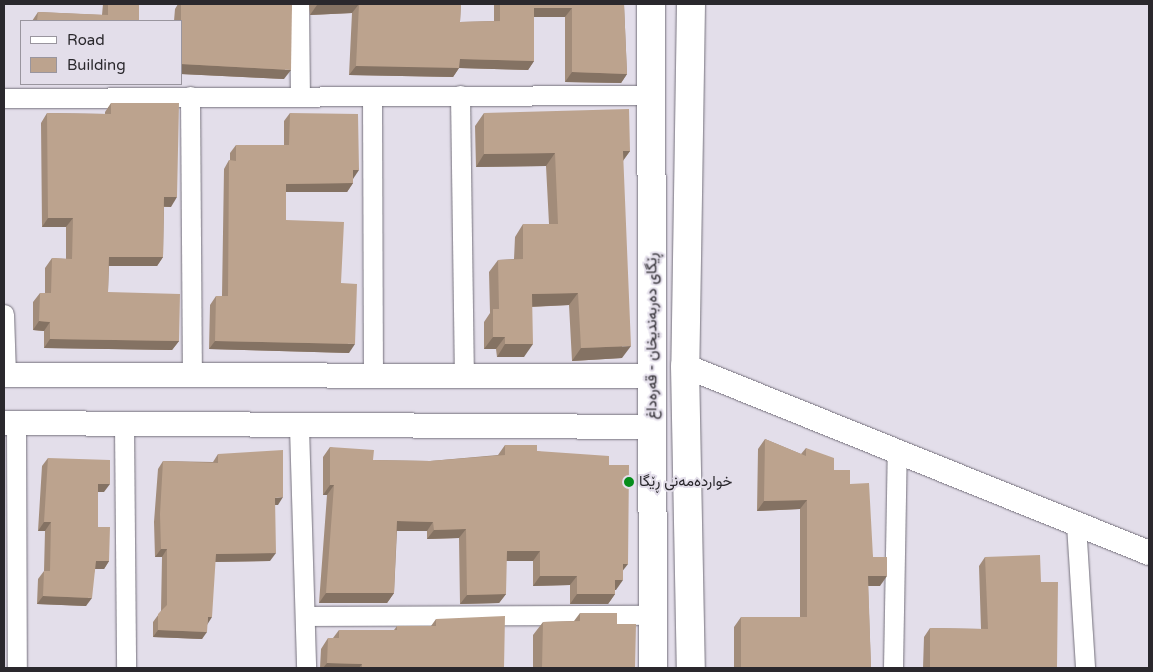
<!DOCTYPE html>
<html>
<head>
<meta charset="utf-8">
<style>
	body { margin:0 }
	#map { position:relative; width:1153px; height:672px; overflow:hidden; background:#e3deea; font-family:"Varela Round",Vazirmatn,sans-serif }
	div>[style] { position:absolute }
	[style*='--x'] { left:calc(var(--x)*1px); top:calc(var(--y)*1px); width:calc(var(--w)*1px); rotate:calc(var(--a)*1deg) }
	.roads { filter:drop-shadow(0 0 1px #75717c) drop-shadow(0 0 1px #75717c) }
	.minor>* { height:19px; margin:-9.5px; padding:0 9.5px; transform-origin:9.5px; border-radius:9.5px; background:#fff }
	.tertiary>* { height:24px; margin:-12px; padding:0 12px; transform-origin:12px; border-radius:12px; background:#fff }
	.primary>* { height:28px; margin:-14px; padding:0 14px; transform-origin:14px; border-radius:14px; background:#fff }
	.wall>* { inset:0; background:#a28c7a }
	.shaded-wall>* { inset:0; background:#847263 }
	.building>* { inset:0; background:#bca38e }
	.dots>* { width:14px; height:14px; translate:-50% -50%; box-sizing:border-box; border:2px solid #e3deea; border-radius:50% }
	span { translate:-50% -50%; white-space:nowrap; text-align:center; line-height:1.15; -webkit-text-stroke:4px #e3deea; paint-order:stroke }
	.street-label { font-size:15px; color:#2a282d }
	.poi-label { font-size:15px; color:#2a282d }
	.left { translate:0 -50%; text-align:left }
	.frame { position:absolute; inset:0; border:5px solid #2a282d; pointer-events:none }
	.legend { position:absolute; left:20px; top:20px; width:162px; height:65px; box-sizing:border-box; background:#e3deea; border:1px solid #99959e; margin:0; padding:6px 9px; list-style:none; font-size:15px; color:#2a282d }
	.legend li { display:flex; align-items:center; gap:10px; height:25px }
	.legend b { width:25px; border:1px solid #99959e }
</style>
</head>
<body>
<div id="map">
	<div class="roads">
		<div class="minor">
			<div style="--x:299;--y:4;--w:92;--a:89.4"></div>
			<div style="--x:460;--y:95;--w:281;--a:89.2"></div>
			<div style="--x:190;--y:96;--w:280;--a:89.6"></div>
			<div style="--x:372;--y:96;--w:280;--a:89.8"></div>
			<div style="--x:4;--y:98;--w:647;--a:-0.27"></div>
			<div style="--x:4;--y:314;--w:61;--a:88.1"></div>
			<div style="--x:16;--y:423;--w:245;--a:89.8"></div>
			<div style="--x:124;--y:425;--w:243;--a:89.5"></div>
			<div style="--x:299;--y:427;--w:241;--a:88.3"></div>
			<div style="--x:1076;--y:524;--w:144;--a:86.4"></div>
			<div style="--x:306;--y:616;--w:346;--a:-0.2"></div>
			<div style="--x:893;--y:668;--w:219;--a:-89"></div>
		</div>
		<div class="tertiary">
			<div style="--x:685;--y:366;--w:500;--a:21.95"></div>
			<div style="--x:4;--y:375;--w:648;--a:0.09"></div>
			<div style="--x:4;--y:423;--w:648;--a:0.35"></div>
		</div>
		<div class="primary">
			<div style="--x:651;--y:4;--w:664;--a:89.83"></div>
			<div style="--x:691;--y:4;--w:362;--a:90.9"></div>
			<div style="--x:685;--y:366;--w:302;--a:88.9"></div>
		</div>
	</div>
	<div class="wall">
		<div style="clip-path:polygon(103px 4px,139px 4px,139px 21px,32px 21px,38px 12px,102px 15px)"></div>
		<div style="clip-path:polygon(178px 4px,292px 4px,284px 79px,181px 74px,181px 21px,174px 21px,175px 9px)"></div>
		<div style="clip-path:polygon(309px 4px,461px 4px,460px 22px,494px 21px,494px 4px,624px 4px,627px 74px,621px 83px,565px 82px,565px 17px,534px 17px,534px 61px,528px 70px,459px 68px,453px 77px,349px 75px,352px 13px,310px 15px)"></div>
		<div style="clip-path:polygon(111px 103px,171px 207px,164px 207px,163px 257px,157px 266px,109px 266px,108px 292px,179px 341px,172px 350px,44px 348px,44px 331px,33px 330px,33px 302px,40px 293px,45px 293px,45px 268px,52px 258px,66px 259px,66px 227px,42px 227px,41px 123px,47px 113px,105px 114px,105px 112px)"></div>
		<div style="clip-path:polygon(290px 113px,353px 179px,353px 183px,347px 192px,286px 192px,286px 220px,341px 283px,349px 353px,209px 349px,210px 305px,216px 296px,222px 296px,224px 169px,229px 160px,230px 160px,230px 153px,236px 145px,284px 145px,284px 121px)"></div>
		<div style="clip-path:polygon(484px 113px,630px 151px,623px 161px,622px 358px,572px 361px,569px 305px,532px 307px,524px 357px,497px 357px,496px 349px,484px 349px,484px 322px,490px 313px,489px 272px,498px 260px,514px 259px,515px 237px,523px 224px,549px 224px,546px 166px,476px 167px,475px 126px)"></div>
		<div style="clip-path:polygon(765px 439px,801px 454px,806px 448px,834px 470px,850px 484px,873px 557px,880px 586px,868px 586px,871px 668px,734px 668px,734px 627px,741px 617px,800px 617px,800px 509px,757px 511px,758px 449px)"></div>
		<div style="clip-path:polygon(505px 445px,609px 465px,623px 571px,615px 590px,615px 594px,608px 604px,570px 604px,570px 585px,533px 586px,533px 561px,506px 561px,506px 594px,499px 603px,460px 604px,459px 538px,427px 539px,427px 531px,397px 531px,394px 593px,387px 603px,319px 603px,327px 495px,323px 495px,323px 457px,330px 447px,373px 460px,430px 461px,498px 455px)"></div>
		<div style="clip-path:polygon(218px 454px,278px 505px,275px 505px,270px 561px,215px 562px,207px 624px,202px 639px,153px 637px,153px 622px,161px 611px,162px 557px,155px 557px,154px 522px,158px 469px,163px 461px,213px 462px)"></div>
		<div style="clip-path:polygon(48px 458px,104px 492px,98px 492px,98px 527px,109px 561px,104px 569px,95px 569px,86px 606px,37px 604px,38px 579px,44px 571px,45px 531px,38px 531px,42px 466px)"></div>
		<div style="clip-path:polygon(985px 557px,1041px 582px,1057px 668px,923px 668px,924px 637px,930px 628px,981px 629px,979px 566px)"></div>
		<div style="clip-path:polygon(580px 613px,617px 624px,635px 668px,533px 668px,533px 635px,543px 622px,574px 621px)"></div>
		<div style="clip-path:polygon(436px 619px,504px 668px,320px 668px,321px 649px,328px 638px,333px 638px,339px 630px,394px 630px,397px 626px,431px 626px)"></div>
	</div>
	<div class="shaded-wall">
		<div style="clip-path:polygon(359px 4px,352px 13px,310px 15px,317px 5px)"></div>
		<div style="clip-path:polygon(534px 8px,572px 8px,565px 17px,527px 17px)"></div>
		<div style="clip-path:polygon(460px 59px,534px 61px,528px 70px,459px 68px,453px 77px,349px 75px,356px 66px)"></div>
		<div style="clip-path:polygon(181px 64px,291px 70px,284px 79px,181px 74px)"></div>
		<div style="clip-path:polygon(572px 72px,627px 74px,621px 83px,565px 82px)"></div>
		<div style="clip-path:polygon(623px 151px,630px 151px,621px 163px)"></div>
		<div style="clip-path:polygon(555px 153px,546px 166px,476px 167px,484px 154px)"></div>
		<div style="clip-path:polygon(353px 170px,359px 170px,353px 179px)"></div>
		<div style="clip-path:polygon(353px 183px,347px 192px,280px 192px,286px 184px)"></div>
		<div style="clip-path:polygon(164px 197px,177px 197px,171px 207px,157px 206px)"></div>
		<div style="clip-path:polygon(48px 218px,73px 218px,66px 227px,42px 227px)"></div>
		<div style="clip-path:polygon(109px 257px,163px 257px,157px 266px,103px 266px)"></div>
		<div style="clip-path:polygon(578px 293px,569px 305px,523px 307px,532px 294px)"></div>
		<div style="clip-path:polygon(39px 321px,50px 322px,44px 331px,33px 330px)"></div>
		<div style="clip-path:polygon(493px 337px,505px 337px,496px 349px,484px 349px)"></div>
		<div style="clip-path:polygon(50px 339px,179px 341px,172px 350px,44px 348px)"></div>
		<div style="clip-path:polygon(215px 341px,355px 344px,349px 353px,209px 349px)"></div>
		<div style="clip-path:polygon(505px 344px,533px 344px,524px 357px,497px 357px)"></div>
		<div style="clip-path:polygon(631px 346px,622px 358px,572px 361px,581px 348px)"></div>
		<div style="clip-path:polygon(98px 484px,110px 484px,104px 492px,93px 492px)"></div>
		<div style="clip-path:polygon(330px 485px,334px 485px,327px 495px,323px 495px)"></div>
		<div style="clip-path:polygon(283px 497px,278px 505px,269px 505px,275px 498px)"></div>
		<div style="clip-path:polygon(807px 500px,800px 509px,757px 511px,764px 501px)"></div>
		<div style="clip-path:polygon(397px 521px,433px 522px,427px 531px,390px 531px)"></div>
		<div style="clip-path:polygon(44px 522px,51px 522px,45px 531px,38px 531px)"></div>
		<div style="clip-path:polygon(466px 529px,459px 538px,427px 539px,434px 530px)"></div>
		<div style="clip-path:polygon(161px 549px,167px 549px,162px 557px,155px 557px)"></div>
		<div style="clip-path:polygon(507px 551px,540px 551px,533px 561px,500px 561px)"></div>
		<div style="clip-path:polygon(276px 553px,270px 561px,210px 562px,216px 554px)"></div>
		<div style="clip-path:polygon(96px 561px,109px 561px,104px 569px,90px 569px)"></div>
		<div style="clip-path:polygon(623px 564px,628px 564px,621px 573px)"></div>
		<div style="clip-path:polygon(540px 576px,577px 576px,570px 585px,533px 586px)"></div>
		<div style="clip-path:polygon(868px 576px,887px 576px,880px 586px,861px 586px)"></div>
		<div style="clip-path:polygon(615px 580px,623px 580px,616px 590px,609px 590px)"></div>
		<div style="clip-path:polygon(326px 593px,394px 593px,387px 603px,319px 603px)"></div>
		<div style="clip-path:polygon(506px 594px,499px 603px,460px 604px,467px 595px)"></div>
		<div style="clip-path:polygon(577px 594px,615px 594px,608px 604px,570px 604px)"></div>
		<div style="clip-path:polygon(43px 596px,92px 598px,86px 606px,37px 604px)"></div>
		<div style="clip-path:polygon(208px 617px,212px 617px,207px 625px)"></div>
		<div style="clip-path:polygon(158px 630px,207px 632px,202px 639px,153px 637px)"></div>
		<div style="clip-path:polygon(327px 663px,362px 664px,359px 668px,323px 668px)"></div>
	</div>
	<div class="building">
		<div style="clip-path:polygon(108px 4px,139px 4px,139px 21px,37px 21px,38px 12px,108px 15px)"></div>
		<div style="clip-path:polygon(181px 4px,292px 4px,291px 70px,181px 64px)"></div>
		<div style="clip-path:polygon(317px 4px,461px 4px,460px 22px,500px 21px,500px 4px,624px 4px,627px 74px,572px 72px,572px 8px,534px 8px,534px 61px,460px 59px,459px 68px,356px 66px,359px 4px,317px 5px)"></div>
		<div style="clip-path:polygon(111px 103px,179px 103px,177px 197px,164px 197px,163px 257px,109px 257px,108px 292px,180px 294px,179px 341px,50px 339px,50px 322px,39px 321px,40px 293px,51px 293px,52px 258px,72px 259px,73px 218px,48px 218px,47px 113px,111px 114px)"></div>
		<div style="clip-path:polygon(629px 109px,630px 151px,623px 151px,631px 346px,581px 348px,578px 293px,532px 294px,533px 344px,505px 344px,505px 337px,493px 337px,493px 309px,499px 309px,498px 260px,523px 259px,523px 224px,558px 224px,555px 153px,484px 154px,484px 113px)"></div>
		<div style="clip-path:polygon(290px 113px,358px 114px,359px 170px,353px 170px,353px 183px,286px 184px,286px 220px,344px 222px,341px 283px,357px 284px,355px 344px,215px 341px,216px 296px,228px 296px,229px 160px,236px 161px,236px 145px,289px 145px)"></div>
		<div style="clip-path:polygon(765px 439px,806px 456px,806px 448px,834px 458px,834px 470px,850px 470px,850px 484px,869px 483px,873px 557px,887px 557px,887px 576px,868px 576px,871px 668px,741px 668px,741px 617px,807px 617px,807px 500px,764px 501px)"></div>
		<div style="clip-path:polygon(505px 445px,537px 445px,537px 451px,609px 456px,609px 465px,629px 465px,628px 564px,623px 564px,623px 580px,615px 580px,615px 594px,577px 594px,577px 576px,540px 576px,540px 551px,507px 551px,506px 594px,467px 595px,466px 529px,434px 530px,433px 522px,397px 521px,394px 593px,326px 593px,334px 485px,330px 485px,330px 447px,374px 450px,373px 460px,430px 461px,505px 455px)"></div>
		<div style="clip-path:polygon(283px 450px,283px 497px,275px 498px,276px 553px,216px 554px,212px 617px,208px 617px,207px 632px,158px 630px,158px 614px,167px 605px,167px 549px,161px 549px,160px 514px,163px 461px,218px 463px,218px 454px)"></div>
		<div style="clip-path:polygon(48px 458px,110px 460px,110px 484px,98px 484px,98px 527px,110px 527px,109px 561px,96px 561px,92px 598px,43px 596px,44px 571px,50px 571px,51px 522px,44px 522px)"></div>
		<div style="clip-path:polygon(1040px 555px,1041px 582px,1058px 582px,1057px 667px,930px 668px,930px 628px,988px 629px,985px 557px)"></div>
		<div style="clip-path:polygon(580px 613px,617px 613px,617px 624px,636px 624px,635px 668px,542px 668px,543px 622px,580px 621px)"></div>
		<div style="clip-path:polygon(505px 616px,504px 668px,362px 668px,362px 664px,327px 663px,328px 638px,339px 638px,339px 630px,397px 630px,397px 626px,436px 626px,436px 619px)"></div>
	</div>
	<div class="dots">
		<div style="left:629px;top:482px;background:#058d1b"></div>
	</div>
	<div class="street-label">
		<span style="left:652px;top:336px;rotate:-90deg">ڕێگای دەربەندیخان - قەرەداغ</span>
	</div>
	<div class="poi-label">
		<span class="left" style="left:639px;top:482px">خواردەمەنی ڕێگا</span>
	</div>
	<div class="frame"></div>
	<ul class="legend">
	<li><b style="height:6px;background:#fff"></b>Road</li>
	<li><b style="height:14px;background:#bca38e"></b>Building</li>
	</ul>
</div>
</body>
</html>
